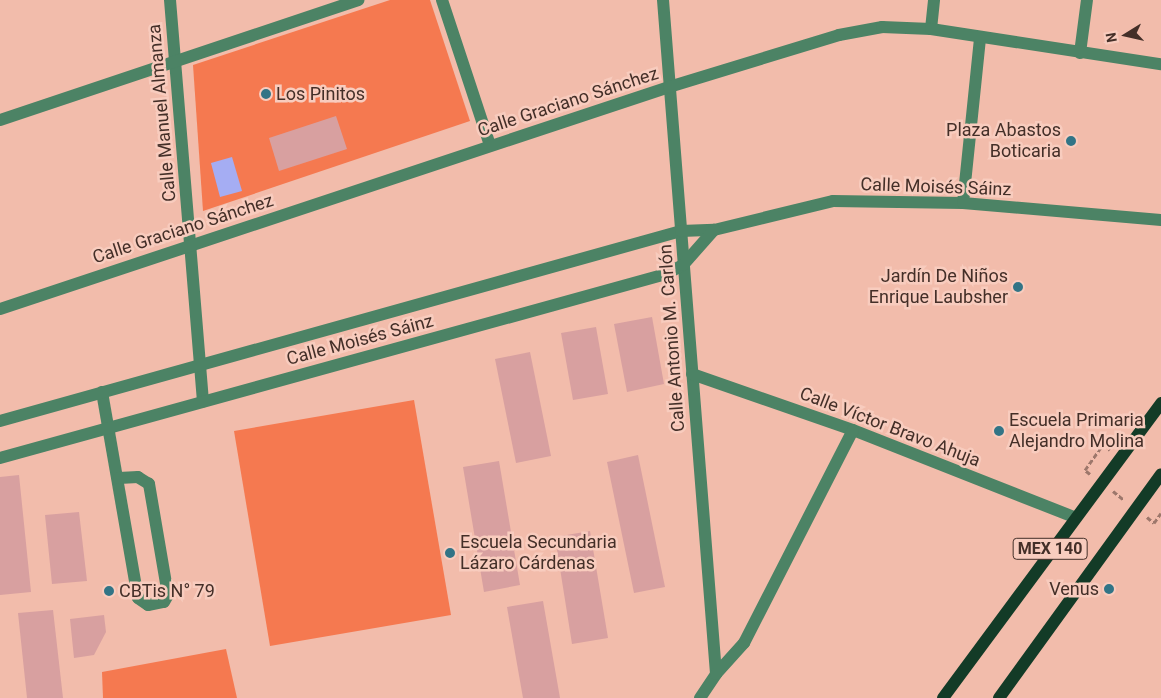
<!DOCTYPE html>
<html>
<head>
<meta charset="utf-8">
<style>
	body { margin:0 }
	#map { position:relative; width:1161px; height:698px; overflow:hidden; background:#f2bcab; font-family:Roboto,sans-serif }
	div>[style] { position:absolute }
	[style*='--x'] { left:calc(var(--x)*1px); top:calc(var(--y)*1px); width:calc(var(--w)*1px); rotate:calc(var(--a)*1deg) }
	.green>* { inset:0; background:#f57950 }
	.water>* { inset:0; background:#a5adf3 }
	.building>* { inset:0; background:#d8a0a0 }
	.path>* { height:3px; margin-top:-1.5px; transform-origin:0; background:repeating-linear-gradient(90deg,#9d776b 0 5px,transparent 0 7.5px) }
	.minor>* { height:12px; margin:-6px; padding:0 6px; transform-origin:6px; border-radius:6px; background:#4c8365 }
	.major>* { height:12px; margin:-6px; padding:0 6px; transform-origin:6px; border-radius:6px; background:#133b27 }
	.dots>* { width:14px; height:14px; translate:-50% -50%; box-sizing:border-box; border:2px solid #f8ccbe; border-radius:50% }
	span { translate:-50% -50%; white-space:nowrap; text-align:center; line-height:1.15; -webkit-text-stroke:5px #f8ccbe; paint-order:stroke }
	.shield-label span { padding:1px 4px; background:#f8ccbe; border:1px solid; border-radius:4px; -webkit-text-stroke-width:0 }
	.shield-label { font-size:16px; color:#442f28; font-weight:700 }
	.poi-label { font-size:18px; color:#442f28 }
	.left { translate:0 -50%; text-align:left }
	.right { translate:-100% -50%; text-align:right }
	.street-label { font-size:18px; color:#442f28 }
	.north { position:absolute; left:1101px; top:10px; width:50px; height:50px; -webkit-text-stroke:4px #f8ccbe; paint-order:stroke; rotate:260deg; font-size:14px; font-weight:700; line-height:20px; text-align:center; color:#442f28 }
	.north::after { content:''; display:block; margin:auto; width:18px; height:22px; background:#442f28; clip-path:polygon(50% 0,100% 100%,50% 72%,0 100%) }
</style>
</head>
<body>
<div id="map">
	<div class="green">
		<div style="clip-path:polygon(390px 0,430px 0,470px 121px,203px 211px,193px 65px)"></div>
		<div style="clip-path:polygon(414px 400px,451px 615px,270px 646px,234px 431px)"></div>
		<div style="clip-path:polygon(226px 649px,237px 698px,103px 698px,102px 672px)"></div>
	</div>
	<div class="water">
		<div style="clip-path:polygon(232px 157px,242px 191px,220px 197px,211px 163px)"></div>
	</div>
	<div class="building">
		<div style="clip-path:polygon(336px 116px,347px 149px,279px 171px,269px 138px)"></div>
		<div style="clip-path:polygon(652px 317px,664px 384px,627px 392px,614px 324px)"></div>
		<div style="clip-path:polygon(596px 327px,608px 394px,573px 400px,561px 333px)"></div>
		<div style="clip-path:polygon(530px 352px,551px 456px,516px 463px,495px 359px)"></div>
		<div style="clip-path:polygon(638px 455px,665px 587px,634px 593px,607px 462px)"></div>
		<div style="clip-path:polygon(499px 461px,520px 585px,484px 592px,463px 467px)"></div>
		<div style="clip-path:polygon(19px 475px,31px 592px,0 595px,0 477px)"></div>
		<div style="clip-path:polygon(79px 512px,87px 581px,52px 584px,45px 515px)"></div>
		<div style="clip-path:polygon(590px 531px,608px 638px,572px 644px,555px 537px)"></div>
		<div style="clip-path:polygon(543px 601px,560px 698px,523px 698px,507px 607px)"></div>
		<div style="clip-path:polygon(53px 610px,63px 698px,27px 698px,18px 613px)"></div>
		<div style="clip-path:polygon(104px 615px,106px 632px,94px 655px,74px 658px,70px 619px)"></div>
	</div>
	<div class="path">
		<div style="--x:1090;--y:474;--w:6;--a:-141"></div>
		<div style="--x:1085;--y:470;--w:32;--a:-55"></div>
		<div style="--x:1103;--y:444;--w:9;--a:41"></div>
		<div style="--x:1113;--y:491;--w:14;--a:39"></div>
		<div style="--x:1147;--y:517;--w:9;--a:41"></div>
		<div style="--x:1154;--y:523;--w:12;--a:-55"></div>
	</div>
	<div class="minor">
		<div style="--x:170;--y:0;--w:403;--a:85.3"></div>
		<div style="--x:442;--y:0;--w:153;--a:71.7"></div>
		<div style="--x:663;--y:0;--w:676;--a:85.5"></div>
		<div style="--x:931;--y:29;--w:29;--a:-84"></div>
		<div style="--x:1080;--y:53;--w:53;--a:-82.5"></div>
		<div style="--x:0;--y:120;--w:378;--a:-18.5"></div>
		<div style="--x:963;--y:203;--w:165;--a:-84.1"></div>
		<div style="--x:0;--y:309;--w:705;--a:-18.36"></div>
		<div style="--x:669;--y:87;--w:178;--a:-17"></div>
		<div style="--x:839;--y:35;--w:44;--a:-10.5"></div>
		<div style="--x:882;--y:27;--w:49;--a:2.3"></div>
		<div style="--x:931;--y:29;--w:233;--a:8.7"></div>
		<div style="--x:692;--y:374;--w:170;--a:19.2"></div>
		<div style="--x:853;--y:430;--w:238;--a:21.5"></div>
		<div style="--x:102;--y:392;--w:209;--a:80.1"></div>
		<div style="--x:138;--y:598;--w:12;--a:35"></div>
		<div style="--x:148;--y:605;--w:16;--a:-11"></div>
		<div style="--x:164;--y:602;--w:8;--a:-60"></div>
		<div style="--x:168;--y:595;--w:113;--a:-99.7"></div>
		<div style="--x:149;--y:484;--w:13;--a:-148"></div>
		<div style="--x:138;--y:477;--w:19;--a:177"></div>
		<div style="--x:0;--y:421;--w:707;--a:-15.59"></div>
		<div style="--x:681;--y:231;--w:33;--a:-2"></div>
		<div style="--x:714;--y:230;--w:122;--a:-13.7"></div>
		<div style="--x:833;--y:201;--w:130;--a:0.9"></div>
		<div style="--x:963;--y:203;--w:199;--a:4.9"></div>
		<div style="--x:0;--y:458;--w:691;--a:-15.44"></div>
		<div style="--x:666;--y:274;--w:19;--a:-28"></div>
		<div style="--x:683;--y:265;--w:47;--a:-48.5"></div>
		<div style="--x:700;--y:698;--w:29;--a:-56"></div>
		<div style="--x:716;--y:674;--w:42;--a:-47.9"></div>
		<div style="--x:744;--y:643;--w:239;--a:-62.9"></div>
	</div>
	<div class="major">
		<div style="--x:943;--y:698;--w:367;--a:-53.5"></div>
		<div style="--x:999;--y:698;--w:276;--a:-54.1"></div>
	</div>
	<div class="dots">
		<div style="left:266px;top:94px;background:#327486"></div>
		<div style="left:1071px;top:141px;background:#327486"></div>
		<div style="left:1018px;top:287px;background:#327486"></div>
		<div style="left:999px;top:431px;background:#327486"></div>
		<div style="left:450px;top:553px;background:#327486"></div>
		<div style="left:1109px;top:589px;background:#327486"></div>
		<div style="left:109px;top:591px;background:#327486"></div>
	</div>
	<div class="shield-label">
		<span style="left:1050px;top:549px">MEX 140</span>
	</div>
	<div class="poi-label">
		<span class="left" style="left:276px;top:94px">Los Pinitos</span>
		<span class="right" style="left:1061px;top:141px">Plaza Abastos<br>Boticaria</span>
		<span class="right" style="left:1008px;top:287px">Jardín De Niños<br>Enrique Laubsher</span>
		<span class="left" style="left:1009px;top:431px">Escuela Primaria<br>Alejandro Molina</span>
		<span class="left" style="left:460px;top:553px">Escuela Secundaria<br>Lázaro Cárdenas</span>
		<span class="right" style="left:1099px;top:589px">Venus</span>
		<span class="left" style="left:119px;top:591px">CBTis N° 79</span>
	</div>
	<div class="street-label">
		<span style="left:568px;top:102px;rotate:-18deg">Calle Graciano Sánchez</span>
		<span style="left:162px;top:113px;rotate:-95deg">Calle Manuel Almanza</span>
		<span style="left:936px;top:187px;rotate:2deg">Calle Moisés Sáinz</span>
		<span style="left:183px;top:229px;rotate:-18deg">Calle Graciano Sánchez</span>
		<span style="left:672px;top:338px;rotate:-94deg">Calle Antonio M. Carlón</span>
		<span style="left:360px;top:340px;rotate:-15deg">Calle Moisés Sáinz</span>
		<span style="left:890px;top:427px;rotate:21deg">Calle Víctor Bravo Ahuja</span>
	</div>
	<div class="north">N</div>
</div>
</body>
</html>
